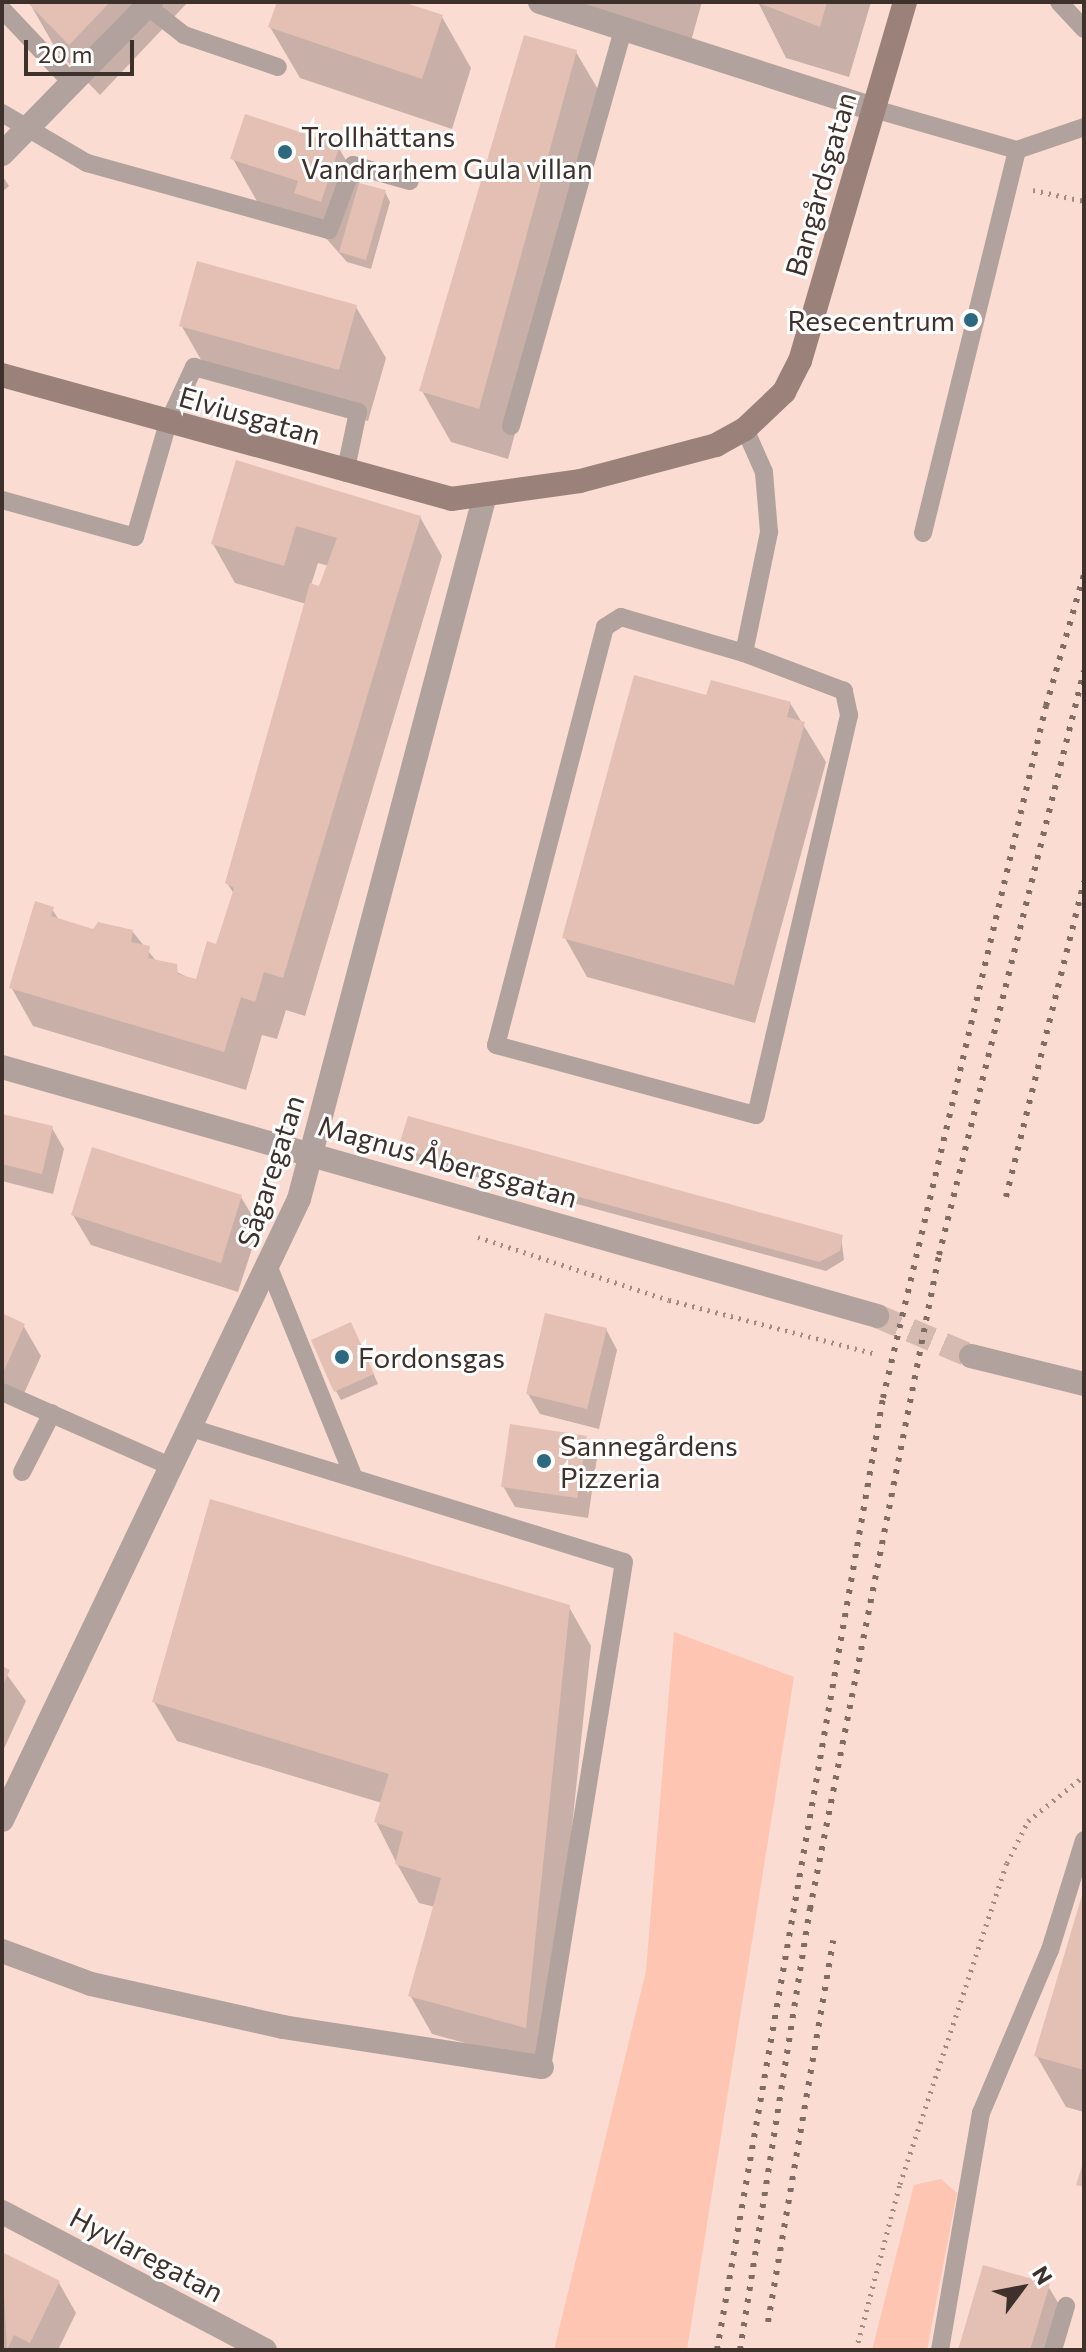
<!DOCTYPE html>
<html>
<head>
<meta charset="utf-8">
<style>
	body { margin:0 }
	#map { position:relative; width:1086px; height:2352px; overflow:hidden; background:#fadcd2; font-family:Commissioner,sans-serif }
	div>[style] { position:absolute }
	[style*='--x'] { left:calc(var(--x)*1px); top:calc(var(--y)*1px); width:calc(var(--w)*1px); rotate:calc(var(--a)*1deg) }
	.green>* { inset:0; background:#fec5b2 }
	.shadow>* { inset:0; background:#0003 }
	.building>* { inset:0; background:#e4c0b4 }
	.street-tunnel>* { height:24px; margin-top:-12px; transform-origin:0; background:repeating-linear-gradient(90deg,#d4bab1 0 24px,transparent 0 36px) }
	.path>* { height:5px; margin-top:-2.5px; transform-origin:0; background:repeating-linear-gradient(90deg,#a18b83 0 2px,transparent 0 8px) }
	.lane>* { height:18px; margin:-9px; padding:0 9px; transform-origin:9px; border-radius:9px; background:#b2a29d }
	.street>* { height:24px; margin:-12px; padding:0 12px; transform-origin:12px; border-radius:12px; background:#b2a29d }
	.secondary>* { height:24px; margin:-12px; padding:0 12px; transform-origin:12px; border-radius:12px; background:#9a827b }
	.rail>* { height:6px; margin-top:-3px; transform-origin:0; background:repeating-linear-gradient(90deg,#806c65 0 4px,transparent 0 12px) }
	.dots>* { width:22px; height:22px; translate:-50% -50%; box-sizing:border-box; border:4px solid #fff; border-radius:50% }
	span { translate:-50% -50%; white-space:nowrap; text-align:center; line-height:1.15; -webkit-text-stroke:6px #fff; paint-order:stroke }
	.poi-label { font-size:28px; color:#3e302b }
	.left { translate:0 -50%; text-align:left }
	.right { translate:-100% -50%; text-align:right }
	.street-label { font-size:28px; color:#3e302b }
	.frame { position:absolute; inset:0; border:4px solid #3e302b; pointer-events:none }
	.north { position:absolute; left:982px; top:2248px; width:80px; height:80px; -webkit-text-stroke:6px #fff; paint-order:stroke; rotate:58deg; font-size:22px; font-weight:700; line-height:32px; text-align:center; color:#3e302b }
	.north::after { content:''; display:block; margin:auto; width:28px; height:36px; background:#3e302b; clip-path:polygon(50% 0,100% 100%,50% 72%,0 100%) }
	.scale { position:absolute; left:24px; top:40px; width:110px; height:36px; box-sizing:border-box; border:4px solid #3e302b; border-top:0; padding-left:10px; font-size:24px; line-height:28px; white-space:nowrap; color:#3e302b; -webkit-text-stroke:6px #fff; paint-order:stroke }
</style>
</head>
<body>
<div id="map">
	<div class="green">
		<div style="clip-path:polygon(674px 1632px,794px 1677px,687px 2350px,554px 2350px,646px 1971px)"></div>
		<div style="clip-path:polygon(941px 2179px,957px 2193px,927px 2350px,872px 2350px,914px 2185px)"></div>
	</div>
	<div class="shadow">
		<div style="clip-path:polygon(29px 2px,188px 2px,100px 95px,57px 51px)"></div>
		<div style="clip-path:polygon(279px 2px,397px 2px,442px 17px,471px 68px,452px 129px,300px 78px,270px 27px)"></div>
		<div style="clip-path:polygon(570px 2px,702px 2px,691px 41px)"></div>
		<div style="clip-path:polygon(758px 2px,871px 2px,849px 77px,786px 58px)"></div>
		<div style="clip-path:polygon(576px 52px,606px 103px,508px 459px,451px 442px,422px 391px)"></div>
		<div style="clip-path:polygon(338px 147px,361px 185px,385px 192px,390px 202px,371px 269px,347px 262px,317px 228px,262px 210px,233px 159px)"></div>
		<div style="clip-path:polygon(2px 175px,9px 186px,2px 192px)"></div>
		<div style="clip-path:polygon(356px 307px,386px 358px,368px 421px,211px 377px,181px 325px)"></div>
		<div style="clip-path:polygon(evenodd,237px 463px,420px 517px,442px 556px,305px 1016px,286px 1010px,277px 1039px,262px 1035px,246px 1090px,33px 1026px,11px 987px,52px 909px,59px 920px,94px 931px,132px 931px,157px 962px,197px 982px,218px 946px,234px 894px,227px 883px,306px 604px,235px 583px,213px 544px,237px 463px,318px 563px,329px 566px,320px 589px,311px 585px,318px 563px)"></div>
		<div style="clip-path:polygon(708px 697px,790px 703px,826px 762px,755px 1023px,587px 977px,565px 938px)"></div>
		<div style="clip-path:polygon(2px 1116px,52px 1128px,64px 1149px,53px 1194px,2px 1181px)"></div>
		<div style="clip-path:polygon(400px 1148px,841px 1236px,844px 1260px,826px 1271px,406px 1158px)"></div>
		<div style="clip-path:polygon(241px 1197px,259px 1227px,238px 1292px,91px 1245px,73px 1215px)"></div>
		<div style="clip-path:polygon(2px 1315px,23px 1325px,41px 1356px,21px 1400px,2px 1391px)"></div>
		<div style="clip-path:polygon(606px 1329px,617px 1350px,599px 1429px,540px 1414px,528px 1394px)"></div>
		<div style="clip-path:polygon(356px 1334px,378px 1384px,341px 1400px,336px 1391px)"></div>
		<div style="clip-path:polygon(585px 1438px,597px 1458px,588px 1518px,515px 1507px,503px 1486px)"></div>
		<div style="clip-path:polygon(569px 1607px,591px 1646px,547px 2065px,432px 2034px,410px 1995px,435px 1907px,419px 1903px,397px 1864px,376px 1822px,382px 1803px,177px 1741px,154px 1702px)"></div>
		<div style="clip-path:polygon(2px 1668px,26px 1701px,2px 1753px)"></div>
		<div style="clip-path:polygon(1084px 1897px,1084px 2112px,1066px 2107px,1036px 2055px)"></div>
		<div style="clip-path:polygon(2px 2255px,59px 2283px,76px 2313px,58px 2350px,2px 2350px)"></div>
		<div style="clip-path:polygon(1048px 2286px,1066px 2316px,1056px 2350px,960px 2350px)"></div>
	</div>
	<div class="building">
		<div style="clip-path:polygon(27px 2px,110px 2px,69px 45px)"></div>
		<div style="clip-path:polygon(277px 2px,403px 2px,443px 15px,422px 79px,268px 27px)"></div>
		<div style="clip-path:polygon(756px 2px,827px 2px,820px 27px)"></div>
		<div style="clip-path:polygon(524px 35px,577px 50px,479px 409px,419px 391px)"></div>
		<div style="clip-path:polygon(245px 114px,340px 145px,321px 202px,294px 193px,298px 181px,230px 159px)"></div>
		<div style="clip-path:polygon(359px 183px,386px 190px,366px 260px,339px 252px)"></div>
		<div style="clip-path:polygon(197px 261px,357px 305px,339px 370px,179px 326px)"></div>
		<div style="clip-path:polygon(236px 460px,421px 516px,283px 978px,264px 972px,255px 1002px,241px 997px,224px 1052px,9px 988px,35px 901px,54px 907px,51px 916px,93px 929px,98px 922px,133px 930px,131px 942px,150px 946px,148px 958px,177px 964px,178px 974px,196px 979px,207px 941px,216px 944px,234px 888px,225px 883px,310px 583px,319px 586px,337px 538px,296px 526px,284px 566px,211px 544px)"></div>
		<div style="clip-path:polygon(634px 675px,706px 695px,711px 680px,791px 702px,787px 717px,805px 722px,734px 985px,562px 938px)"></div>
		<div style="clip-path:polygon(2px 1114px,53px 1126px,42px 1174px,2px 1164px)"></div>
		<div style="clip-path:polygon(408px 1116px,843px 1235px,840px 1251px,819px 1262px,398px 1148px)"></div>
		<div style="clip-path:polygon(92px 1147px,242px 1195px,221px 1263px,71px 1215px)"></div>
		<div style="clip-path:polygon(2px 1313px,25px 1324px,2px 1375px)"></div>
		<div style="clip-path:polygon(545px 1313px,607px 1328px,587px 1409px,526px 1394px)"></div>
		<div style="clip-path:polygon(351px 1322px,374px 1374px,334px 1392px,311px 1340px)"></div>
		<div style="clip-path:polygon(510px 1424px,587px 1436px,577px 1498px,501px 1487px)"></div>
		<div style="clip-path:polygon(210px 1499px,570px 1605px,526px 2028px,408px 1996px,441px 1878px,395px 1864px,403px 1832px,374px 1822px,389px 1774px,152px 1702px)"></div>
		<div style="clip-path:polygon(2px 1666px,10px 1670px,2px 1687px)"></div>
		<div style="clip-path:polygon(1083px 1892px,1084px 1893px,1084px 2070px,1034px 2056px)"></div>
		<div style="clip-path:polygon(1084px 2160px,1084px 2187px,1076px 2185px)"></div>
		<div style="clip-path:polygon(2px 2252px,60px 2281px,30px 2343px,14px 2335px,7px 2350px)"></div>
		<div style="clip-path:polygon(983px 2265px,1050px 2284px,1030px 2350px,958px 2350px)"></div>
	</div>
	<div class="street-tunnel">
		<div style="--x:877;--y:1316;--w:102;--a:23.1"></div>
	</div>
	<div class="path">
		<div style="--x:1033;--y:190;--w:52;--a:12.2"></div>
		<div style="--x:478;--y:1237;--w:201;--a:18.3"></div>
		<div style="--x:669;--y:1300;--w:211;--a:14.6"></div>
		<div style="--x:856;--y:2350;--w:172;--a:-75.2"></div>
		<div style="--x:900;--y:2184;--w:338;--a:-71.6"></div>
		<div style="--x:1007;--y:1863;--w:47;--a:-63.4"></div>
		<div style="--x:1028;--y:1821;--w:72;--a:-38.8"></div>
	</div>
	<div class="lane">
		<div style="--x:1059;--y:2;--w:37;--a:47"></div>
		<div style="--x:147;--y:6;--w:47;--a:38.1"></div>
		<div style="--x:184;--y:35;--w:99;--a:18.8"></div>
		<div style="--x:2;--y:9;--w:102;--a:46.6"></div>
		<div style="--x:874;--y:109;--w:149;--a:16"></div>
		<div style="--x:1017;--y:150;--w:71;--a:-18.9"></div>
		<div style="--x:2;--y:113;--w:99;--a:30.5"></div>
		<div style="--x:87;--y:163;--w:251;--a:15.5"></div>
		<div style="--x:329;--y:230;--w:69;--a:-69.7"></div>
		<div style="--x:353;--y:165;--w:59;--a:15.7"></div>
		<div style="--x:511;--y:426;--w:412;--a:-74.2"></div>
		<div style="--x:2;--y:500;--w:138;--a:15.5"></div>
		<div style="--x:135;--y:537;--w:119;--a:-73.9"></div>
		<div style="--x:168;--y:423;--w:62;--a:-65.1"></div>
		<div style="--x:194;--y:367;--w:170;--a:15.3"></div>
		<div style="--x:358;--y:412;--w:62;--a:102"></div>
		<div style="--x:923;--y:533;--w:394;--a:-76.2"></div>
		<div style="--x:744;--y:653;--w:128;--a:-163.7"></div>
		<div style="--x:621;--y:617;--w:19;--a:148"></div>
		<div style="--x:605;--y:627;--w:432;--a:104.6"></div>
		<div style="--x:496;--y:1045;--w:269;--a:15.1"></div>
		<div style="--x:756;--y:1115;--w:411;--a:-76.9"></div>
		<div style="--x:849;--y:715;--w:25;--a:-102"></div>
		<div style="--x:844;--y:691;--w:107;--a:-159.2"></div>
		<div style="--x:744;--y:653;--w:124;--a:-78.3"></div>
		<div style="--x:769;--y:532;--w:60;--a:-94.8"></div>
		<div style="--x:764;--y:472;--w:47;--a:-113.8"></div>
		<div style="--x:270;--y:1270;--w:224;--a:68"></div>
		<div style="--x:2;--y:1392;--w:184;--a:23.8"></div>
		<div style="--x:188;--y:1427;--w:456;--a:17.2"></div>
		<div style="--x:624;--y:1562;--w:512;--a:99.22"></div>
		<div style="--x:22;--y:1472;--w:66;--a:-63"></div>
		<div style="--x:940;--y:2350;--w:241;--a:-80.2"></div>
		<div style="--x:981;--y:2113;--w:177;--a:-67.1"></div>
		<div style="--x:1050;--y:1950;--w:115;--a:-72.8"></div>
		<div style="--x:1053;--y:2350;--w:46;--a:-73.5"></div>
	</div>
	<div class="street">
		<div style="--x:540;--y:2;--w:351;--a:17.8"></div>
		<div style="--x:2;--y:154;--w:213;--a:-45.6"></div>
		<div style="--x:2;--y:1067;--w:910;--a:15.88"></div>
		<div style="--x:971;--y:1356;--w:116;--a:13.9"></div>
		<div style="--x:2;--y:1820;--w:688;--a:-64.44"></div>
		<div style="--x:299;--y:1199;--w:724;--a:-75.2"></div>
		<div style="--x:2;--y:1951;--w:95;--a:20.3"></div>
		<div style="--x:91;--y:1984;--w:197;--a:12.6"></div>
		<div style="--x:283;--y:2027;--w:262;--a:8.8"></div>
		<div style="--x:2;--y:2212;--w:297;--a:27.7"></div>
	</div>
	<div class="secondary">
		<div style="--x:2;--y:375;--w:466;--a:15.4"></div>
		<div style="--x:451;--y:499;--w:130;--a:-7.9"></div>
		<div style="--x:580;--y:481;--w:141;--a:-14.8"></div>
		<div style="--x:716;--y:445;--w:33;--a:-29"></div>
		<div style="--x:745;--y:429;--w:54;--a:-43.5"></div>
		<div style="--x:784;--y:392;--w:35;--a:-63"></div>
		<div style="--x:800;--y:361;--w:374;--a:-73.7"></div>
	</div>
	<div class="rail">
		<div style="--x:1006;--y:1197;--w:325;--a:-76.1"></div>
		<div style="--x:768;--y:2322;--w:387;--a:-80.3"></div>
		<div style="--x:717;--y:2350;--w:966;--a:-80.11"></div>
		<div style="--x:883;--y:1398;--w:711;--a:-76.75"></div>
		<div style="--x:1046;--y:706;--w:137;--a:-73.9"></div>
		<div style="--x:740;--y:2350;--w:447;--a:-81"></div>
		<div style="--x:810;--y:1909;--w:667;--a:-78.84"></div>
		<div style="--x:939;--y:1255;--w:602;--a:-76.06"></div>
	</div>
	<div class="dots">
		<div style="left:285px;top:152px;background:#2c6980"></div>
		<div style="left:971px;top:320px;background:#2c6980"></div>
		<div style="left:342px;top:1357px;background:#2c6980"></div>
		<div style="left:544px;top:1461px;background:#2c6980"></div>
	</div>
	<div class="poi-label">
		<span class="left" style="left:301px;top:152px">Trollhättans<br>Vandrarhem Gula villan</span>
		<span class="right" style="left:955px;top:320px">Resecentrum</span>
		<span class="left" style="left:358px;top:1357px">Fordonsgas</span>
		<span class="left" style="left:560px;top:1461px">Sannegårdens<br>Pizzeria</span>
	</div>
	<div class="street-label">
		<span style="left:820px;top:184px;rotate:-74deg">Bangårdsgatan</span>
		<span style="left:250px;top:415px;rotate:16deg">Elviusgatan</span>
		<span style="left:448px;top:1161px;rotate:16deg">Magnus Åbergsgatan</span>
		<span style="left:270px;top:1171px;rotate:-72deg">Sågaregatan</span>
		<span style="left:147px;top:2254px;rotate:28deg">Hyvlaregatan</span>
	</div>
	<div class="frame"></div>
	<div class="north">N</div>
	<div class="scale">20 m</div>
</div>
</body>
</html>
